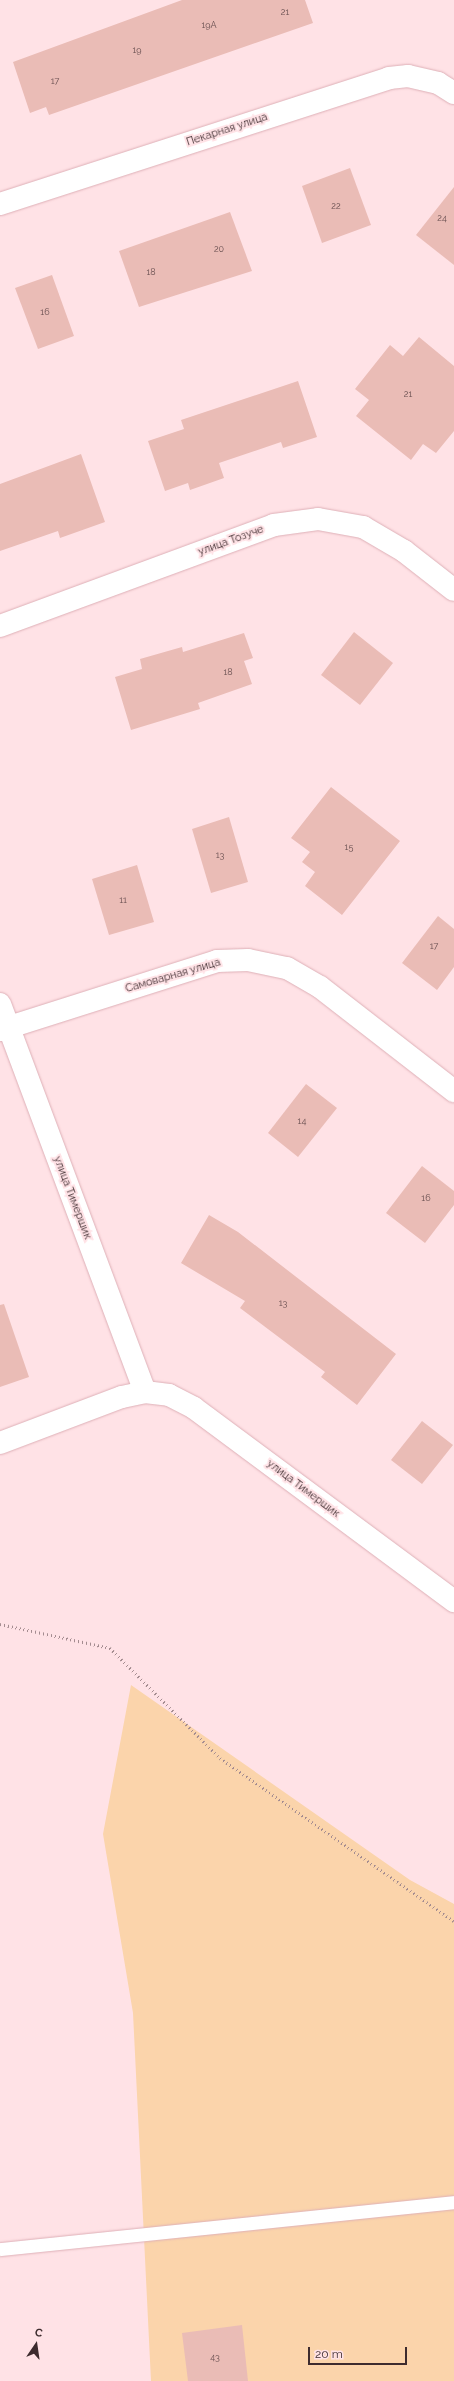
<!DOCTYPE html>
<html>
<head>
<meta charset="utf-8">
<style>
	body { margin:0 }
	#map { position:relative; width:454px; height:2381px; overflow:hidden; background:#ffe2e6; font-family:Raleway,sans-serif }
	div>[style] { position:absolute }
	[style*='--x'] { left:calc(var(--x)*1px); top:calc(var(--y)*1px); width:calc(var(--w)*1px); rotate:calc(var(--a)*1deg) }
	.green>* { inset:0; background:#fbd4ab }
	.building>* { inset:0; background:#eabcb6 }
	.path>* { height:2.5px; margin-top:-1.25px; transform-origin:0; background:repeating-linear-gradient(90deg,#a48c90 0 1px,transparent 0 4px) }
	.roads { filter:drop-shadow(0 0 1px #deb0b7) drop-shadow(0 0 1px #deb0b7) }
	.lane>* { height:13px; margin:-6.5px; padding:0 6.5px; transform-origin:6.5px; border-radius:6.5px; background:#fff }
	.street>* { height:22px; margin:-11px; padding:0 11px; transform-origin:11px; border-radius:11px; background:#fff }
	span { translate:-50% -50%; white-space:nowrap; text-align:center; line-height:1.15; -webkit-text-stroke:4px #ffe2e6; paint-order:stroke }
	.number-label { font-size:9px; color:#684f50 }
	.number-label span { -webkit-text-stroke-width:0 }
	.street-label { font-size:11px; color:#3d2b2e }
	.north { position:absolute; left:16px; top:2325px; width:40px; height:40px; -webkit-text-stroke:3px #ffe2e6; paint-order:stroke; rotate:13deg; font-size:11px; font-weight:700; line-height:16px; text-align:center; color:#3d2b2e }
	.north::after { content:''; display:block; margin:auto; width:14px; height:18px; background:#3d2b2e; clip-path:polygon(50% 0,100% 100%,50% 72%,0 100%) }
	.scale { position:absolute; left:308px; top:2347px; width:99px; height:18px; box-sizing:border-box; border:2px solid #3d2b2e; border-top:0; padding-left:5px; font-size:12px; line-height:14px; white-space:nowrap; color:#3d2b2e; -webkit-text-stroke:3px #ffe2e6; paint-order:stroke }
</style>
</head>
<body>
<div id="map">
	<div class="green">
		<div style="clip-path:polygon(131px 1685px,410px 1880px,454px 1904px,454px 2381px,151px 2381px,133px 2013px,103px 1834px)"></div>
	</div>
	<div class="building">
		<div style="clip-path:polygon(182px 0,305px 0,313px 23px,49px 115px,46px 107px,30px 113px,13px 62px)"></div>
		<div style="clip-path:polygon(350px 168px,371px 225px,322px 243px,302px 186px)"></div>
		<div style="clip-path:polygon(454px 187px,454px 265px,416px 235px)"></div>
		<div style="clip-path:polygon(230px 212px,252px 271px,139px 307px,119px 251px)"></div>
		<div style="clip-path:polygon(52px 275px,74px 336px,38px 349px,15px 288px)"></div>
		<div style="clip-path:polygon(419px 337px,454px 366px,454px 431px,436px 453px,423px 444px,411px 460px,356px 416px,369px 400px,355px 389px,390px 345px,403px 356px)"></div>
		<div style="clip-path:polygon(298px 381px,317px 437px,283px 448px,281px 442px,219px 463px,224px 478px,190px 490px,188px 483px,165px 491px,148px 441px,184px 429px,181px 420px)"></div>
		<div style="clip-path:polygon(81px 454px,105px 522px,60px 538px,58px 531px,0 551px,0 484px)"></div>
		<div style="clip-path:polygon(354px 632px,393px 663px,360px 705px,321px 675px)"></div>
		<div style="clip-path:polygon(244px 633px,253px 658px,244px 661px,252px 684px,198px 703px,200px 709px,131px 730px,115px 677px,142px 669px,140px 659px,182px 647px,183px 652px)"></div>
		<div style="clip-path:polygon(331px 787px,400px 841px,342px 915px,305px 886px,315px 872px,302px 862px,310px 852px,291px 838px)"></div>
		<div style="clip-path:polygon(229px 817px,248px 882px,211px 893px,192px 829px)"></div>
		<div style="clip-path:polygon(137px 865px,154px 922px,109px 935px,92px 879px)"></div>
		<div style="clip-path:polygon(438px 916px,454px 929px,454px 967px,437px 990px,402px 963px)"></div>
		<div style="clip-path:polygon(306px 1084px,337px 1108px,298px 1157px,268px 1133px)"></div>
		<div style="clip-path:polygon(422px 1166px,454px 1191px,454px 1205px,425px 1243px,386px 1213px)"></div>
		<div style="clip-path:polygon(209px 1215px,238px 1232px,396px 1354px,357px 1405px,321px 1377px,325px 1372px,240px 1308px,245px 1301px,181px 1263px)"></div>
		<div style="clip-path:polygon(4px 1304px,29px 1377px,0 1387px,0 1305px)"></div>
		<div style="clip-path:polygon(422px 1421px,453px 1445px,422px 1484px,391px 1460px)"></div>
		<div style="clip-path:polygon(242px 2325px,248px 2381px,188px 2381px,182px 2333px)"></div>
	</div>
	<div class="path">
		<div style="--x:0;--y:1624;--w:113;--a:12.3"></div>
		<div style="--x:110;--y:1648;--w:156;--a:45"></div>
		<div style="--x:220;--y:1758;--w:285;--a:34.9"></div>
	</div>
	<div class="roads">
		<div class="lane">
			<div style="--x:0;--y:2249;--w:456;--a:-5.9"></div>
		</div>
		<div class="street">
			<div style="--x:0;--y:204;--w:409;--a:-17.9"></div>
			<div style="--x:389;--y:78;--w:19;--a:-6"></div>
			<div style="--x:408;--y:76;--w:31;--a:13"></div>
			<div style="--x:438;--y:83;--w:19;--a:32"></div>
			<div style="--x:0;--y:626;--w:292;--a:-20.2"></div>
			<div style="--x:274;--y:525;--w:44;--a:-7.8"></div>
			<div style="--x:318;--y:519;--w:46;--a:10.1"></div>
			<div style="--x:363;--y:527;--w:48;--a:30.3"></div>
			<div style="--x:404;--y:551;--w:63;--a:38"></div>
			<div style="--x:0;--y:1004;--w:414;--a:69.5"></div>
			<div style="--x:0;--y:1030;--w:228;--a:-17.6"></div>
			<div style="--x:217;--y:961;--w:31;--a:-2"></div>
			<div style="--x:248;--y:960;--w:40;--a:12"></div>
			<div style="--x:287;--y:968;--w:38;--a:30"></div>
			<div style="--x:320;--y:987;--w:170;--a:37.8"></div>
			<div style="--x:0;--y:1443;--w:130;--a:-20.7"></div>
			<div style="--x:122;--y:1397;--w:24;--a:-12"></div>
			<div style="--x:145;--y:1392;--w:24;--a:7"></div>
			<div style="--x:169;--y:1395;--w:28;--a:27"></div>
			<div style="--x:194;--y:1408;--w:324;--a:36.6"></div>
		</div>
	</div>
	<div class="number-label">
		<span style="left:285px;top:12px">21</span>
		<span style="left:209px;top:25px">19А</span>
		<span style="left:137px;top:50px">19</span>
		<span style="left:55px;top:81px">17</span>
		<span style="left:336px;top:206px">22</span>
		<span style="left:442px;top:218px">24</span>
		<span style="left:219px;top:249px">20</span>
		<span style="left:151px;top:272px">18</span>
		<span style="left:45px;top:312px">16</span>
		<span style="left:408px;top:394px">21</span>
		<span style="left:228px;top:672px">18</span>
		<span style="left:349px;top:847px">15</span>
		<span style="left:220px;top:855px">13</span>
		<span style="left:123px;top:900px">11</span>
		<span style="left:434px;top:946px">17</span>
		<span style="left:302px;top:1121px">14</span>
		<span style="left:426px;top:1198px">16</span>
		<span style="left:283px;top:1303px">13</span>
		<span style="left:215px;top:2357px">43</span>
	</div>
	<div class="street-label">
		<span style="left:227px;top:130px;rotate:-18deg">Пекарная улица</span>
		<span style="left:231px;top:541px;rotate:-20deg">улица Тозуче</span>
		<span style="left:173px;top:976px;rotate:-16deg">Самоварная улица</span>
		<span style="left:72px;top:1198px;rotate:69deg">улица Тимершик</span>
		<span style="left:303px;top:1489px;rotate:37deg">улица Тимершик</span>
	</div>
	<div class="north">С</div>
	<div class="scale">20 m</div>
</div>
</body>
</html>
